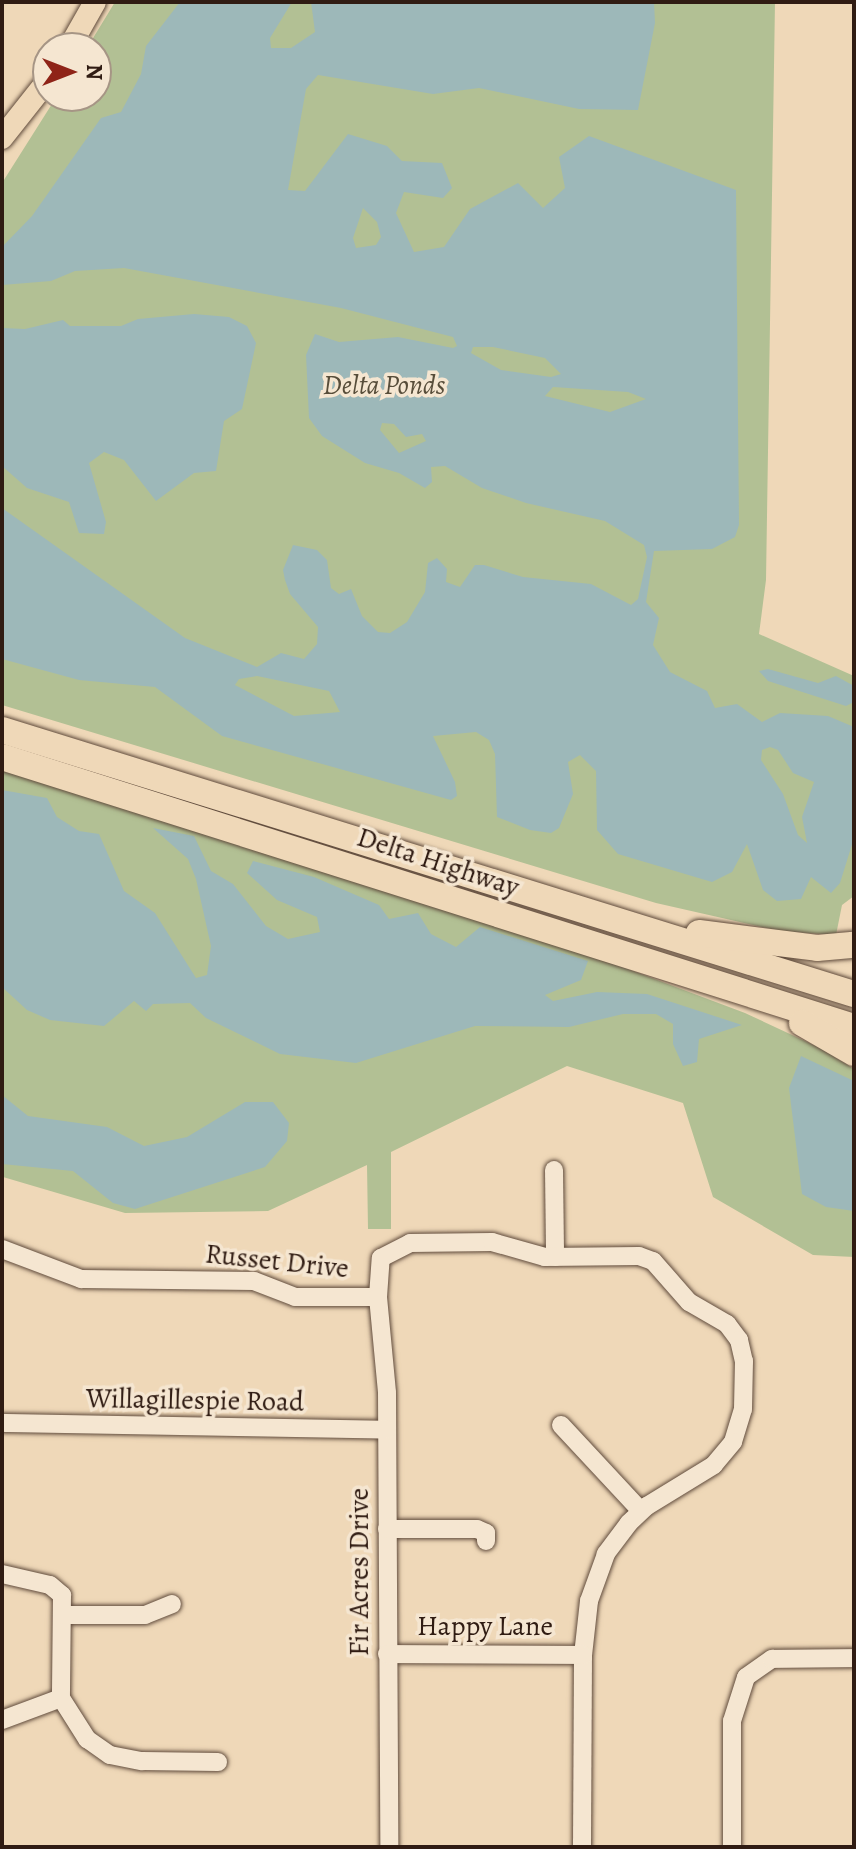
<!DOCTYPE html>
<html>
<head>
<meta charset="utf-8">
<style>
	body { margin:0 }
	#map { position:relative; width:856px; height:1849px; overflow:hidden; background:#efd8b8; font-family:Alegreya,serif }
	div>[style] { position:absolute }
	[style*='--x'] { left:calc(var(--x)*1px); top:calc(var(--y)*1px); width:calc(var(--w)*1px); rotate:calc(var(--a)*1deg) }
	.green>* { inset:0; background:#b2c094 }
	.water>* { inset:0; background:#9db8b9 }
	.roads { filter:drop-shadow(0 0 2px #604b3c) drop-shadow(0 0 2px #604b3c) }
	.minor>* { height:18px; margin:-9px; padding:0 9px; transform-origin:9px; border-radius:9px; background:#f5e6d1 }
	.major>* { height:22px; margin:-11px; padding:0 11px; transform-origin:11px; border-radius:11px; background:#efd8b8 }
	.highway>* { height:26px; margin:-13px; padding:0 13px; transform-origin:13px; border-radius:13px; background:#efd8b8 }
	span { translate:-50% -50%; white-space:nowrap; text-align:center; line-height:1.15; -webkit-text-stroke:7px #f5e6d1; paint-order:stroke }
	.park-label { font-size:28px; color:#574d3a; font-style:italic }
	.street-label { font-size:28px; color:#301c13 }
	.frame { position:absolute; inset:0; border:4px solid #301c13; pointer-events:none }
	.north { position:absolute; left:32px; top:32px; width:80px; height:80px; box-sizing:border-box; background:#f5e6d1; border:2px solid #a69585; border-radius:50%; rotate:90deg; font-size:22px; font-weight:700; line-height:32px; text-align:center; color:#301c13 }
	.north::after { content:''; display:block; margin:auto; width:28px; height:36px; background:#8f2418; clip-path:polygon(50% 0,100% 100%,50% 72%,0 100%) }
</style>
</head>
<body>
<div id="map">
	<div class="green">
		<div style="clip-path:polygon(115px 2px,775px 2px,766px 580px,759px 634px,854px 676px,854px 896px,842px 905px,836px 935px,780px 931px,656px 903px,2px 705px,2px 183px,57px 96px,96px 96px,96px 48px,87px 48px)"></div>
		<div style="clip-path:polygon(2px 769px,596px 957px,745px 1013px,820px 1048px,854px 1069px,854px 1257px,813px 1255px,713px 1197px,683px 1103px,567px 1066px,391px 1152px,391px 1229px,368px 1229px,367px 1165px,268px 1211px,125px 1213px,3px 1177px)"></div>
	</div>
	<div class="water">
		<div style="clip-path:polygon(evenodd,180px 2px,292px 2px,270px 38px,271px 48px,291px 48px,315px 32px,311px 2px,654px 2px,655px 23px,638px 110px,579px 109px,479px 88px,433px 94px,318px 75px,306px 89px,288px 190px,305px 191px,348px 134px,387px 146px,402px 161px,442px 163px,452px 188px,443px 198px,404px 192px,396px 213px,414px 252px,444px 247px,470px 209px,518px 183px,543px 208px,565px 188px,559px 157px,589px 136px,736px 190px,739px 525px,735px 537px,712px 549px,654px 551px,646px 602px,659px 618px,653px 645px,670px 672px,707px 691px,715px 708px,737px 704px,762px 722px,780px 713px,828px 716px,854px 727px,854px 838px,840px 883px,831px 893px,811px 877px,801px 899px,777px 901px,763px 890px,747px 844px,732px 872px,712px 882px,618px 854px,597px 830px,596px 771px,580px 755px,568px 762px,573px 794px,559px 828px,551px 833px,530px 830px,497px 817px,495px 754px,489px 740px,476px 732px,433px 736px,455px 782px,457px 796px,451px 800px,222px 736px,155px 687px,79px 680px,2px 659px,2px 508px,185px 638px,257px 667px,281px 653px,304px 659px,317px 644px,318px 627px,290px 594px,285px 580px,283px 570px,293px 545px,317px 550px,327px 560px,331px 588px,339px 594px,351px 589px,362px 616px,378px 632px,390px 633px,407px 622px,425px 592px,428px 563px,437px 558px,447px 569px,446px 582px,460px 587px,475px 565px,484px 565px,523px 577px,591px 584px,631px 605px,638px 599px,647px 557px,644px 545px,605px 521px,526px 503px,482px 488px,445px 466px,431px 467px,432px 482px,425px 488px,399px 473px,365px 463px,322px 436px,309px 418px,306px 355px,315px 334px,339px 342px,398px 337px,453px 348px,457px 346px,453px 337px,341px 308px,124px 268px,75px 271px,51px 281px,2px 285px,2px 247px,32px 216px,101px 118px,121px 112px,141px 74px,146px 46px,180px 2px,363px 208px,377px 222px,381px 237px,376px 245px,356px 248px,353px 238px,363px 208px,180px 2px,493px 347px,545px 358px,561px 374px,551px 377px,501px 370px,471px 353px,473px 347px,493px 347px,180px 2px,553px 387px,628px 392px,646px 399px,610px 412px,545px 396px,553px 387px,180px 2px,382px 423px,394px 424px,406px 437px,422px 434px,426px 441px,399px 453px,380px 430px,382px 423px,180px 2px,257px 676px,329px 691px,340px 712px,294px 716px,235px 685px,239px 679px,257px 676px,180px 2px,770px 747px,778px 750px,793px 773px,814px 782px,802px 817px,807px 843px,798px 835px,783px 794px,761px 760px,762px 750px,770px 747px)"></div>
		<div style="clip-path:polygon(194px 314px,229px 317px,247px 326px,256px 343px,242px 409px,224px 421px,216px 471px,194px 473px,156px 501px,124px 460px,104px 452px,89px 463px,106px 522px,104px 534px,79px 533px,69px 502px,27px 488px,2px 466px,2px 328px,25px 329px,63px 320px,70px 326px,121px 326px,138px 319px)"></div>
		<div style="clip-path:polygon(768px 669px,818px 683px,836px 676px,854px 686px,854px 702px,846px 706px,768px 681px,759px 671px)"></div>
		<div style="clip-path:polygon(2px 790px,47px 798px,57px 817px,79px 831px,99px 834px,124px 891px,155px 913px,196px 978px,207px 975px,211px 946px,196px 879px,188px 859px,153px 828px,194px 836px,211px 871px,233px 884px,266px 926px,288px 939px,320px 932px,317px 917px,277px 900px,247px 873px,253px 861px,314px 877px,379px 905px,389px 919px,418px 913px,431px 934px,456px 947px,480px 927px,588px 961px,581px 980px,545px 995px,553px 1001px,597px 992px,647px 994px,742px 1025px,699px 1039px,697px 1062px,683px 1066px,673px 1044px,673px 1024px,656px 1014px,623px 1014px,569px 1027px,475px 1026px,356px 1063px,280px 1054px,206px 1018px,190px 1003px,153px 1004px,146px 1011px,134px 1001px,104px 1026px,50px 1020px,27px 1010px,2px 987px)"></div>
		<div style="clip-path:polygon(801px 1056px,854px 1081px,854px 1211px,826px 1207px,802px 1194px,789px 1088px)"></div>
		<div style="clip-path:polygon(2px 1095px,28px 1116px,107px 1127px,144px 1146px,187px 1137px,245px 1102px,273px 1102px,289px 1123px,287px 1141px,265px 1167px,135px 1209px,113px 1203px,73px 1171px,2px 1164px)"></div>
	</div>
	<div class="roads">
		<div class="minor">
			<div style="--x:554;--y:1170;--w:87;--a:89.3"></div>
			<div style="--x:2;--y:1249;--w:85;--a:20.8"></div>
			<div style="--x:81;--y:1279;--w:173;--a:0.7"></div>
			<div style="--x:254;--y:1281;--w:44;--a:21.3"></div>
			<div style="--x:295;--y:1297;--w:83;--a:0"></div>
			<div style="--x:378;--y:1297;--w:39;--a:-86"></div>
			<div style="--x:381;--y:1258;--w:33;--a:-27"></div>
			<div style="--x:410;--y:1243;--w:82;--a:-0.7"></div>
			<div style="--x:492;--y:1242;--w:55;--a:15.8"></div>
			<div style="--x:545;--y:1257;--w:94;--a:-0.6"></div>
			<div style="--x:639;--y:1256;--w:15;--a:20"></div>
			<div style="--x:653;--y:1261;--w:55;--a:48.7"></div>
			<div style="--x:689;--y:1302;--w:44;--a:30.1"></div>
			<div style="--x:727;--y:1324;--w:20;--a:53"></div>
			<div style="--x:739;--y:1340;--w:22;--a:77"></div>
			<div style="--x:744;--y:1361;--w:48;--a:91.2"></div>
			<div style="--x:743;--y:1409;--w:34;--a:107"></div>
			<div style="--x:733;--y:1442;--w:30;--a:130"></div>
			<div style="--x:714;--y:1465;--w:79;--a:148.5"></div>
			<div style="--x:647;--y:1506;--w:25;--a:137"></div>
			<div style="--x:629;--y:1523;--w:39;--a:127"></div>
			<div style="--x:606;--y:1554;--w:50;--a:109.9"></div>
			<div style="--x:589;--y:1601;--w:54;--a:96.3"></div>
			<div style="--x:583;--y:1655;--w:192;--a:90.3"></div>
			<div style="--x:378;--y:1297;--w:96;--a:84.6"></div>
			<div style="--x:387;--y:1393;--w:454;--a:89.7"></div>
			<div style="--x:2;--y:1423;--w:385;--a:1"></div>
			<div style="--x:561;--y:1425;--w:117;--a:47.1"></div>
			<div style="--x:387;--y:1529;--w:90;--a:0"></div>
			<div style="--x:477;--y:1529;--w:10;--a:24"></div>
			<div style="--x:486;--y:1533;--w:8;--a:90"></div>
			<div style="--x:2;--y:1574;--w:49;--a:12.9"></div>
			<div style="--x:50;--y:1585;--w:16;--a:40"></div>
			<div style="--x:62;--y:1595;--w:103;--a:90.6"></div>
			<div style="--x:63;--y:1615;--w:82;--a:0"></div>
			<div style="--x:145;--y:1615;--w:29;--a:-22"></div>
			<div style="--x:387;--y:1654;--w:196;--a:0.3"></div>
			<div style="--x:2;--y:1720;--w:63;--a:-20.4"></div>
			<div style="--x:61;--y:1698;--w:49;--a:57.6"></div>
			<div style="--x:87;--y:1739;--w:28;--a:35"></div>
			<div style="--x:110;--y:1755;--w:33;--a:11"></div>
			<div style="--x:142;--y:1761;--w:76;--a:0.8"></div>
			<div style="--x:732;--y:1847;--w:126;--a:-90"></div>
			<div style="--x:732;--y:1721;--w:46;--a:-72.3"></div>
			<div style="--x:746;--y:1677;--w:32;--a:-35"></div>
			<div style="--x:772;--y:1659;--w:82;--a:-0.7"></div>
		</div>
		<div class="major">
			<div style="--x:69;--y:48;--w:53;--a:-60.5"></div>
			<div style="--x:2;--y:138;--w:74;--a:-51.6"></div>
		</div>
		<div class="highway">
			<div style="--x:2;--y:730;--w:892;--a:17.22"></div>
			<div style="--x:2;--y:757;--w:894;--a:17.58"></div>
			<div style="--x:699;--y:933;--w:119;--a:7.2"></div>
			<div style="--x:817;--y:948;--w:37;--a:-5"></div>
			<div style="--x:802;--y:1023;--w:60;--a:30"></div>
		</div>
	</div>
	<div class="park-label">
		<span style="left:384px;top:385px">Delta Ponds</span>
	</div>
	<div class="street-label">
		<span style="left:438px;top:862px;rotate:18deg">Delta Highway</span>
		<span style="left:277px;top:1261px;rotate:6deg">Russet Drive</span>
		<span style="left:195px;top:1400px;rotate:1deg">Willagillespie Road</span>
		<span style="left:359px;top:1572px;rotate:-90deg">Fir Acres Drive</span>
		<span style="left:485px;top:1626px">Happy Lane</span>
	</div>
	<div class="frame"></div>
	<div class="north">N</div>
</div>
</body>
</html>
